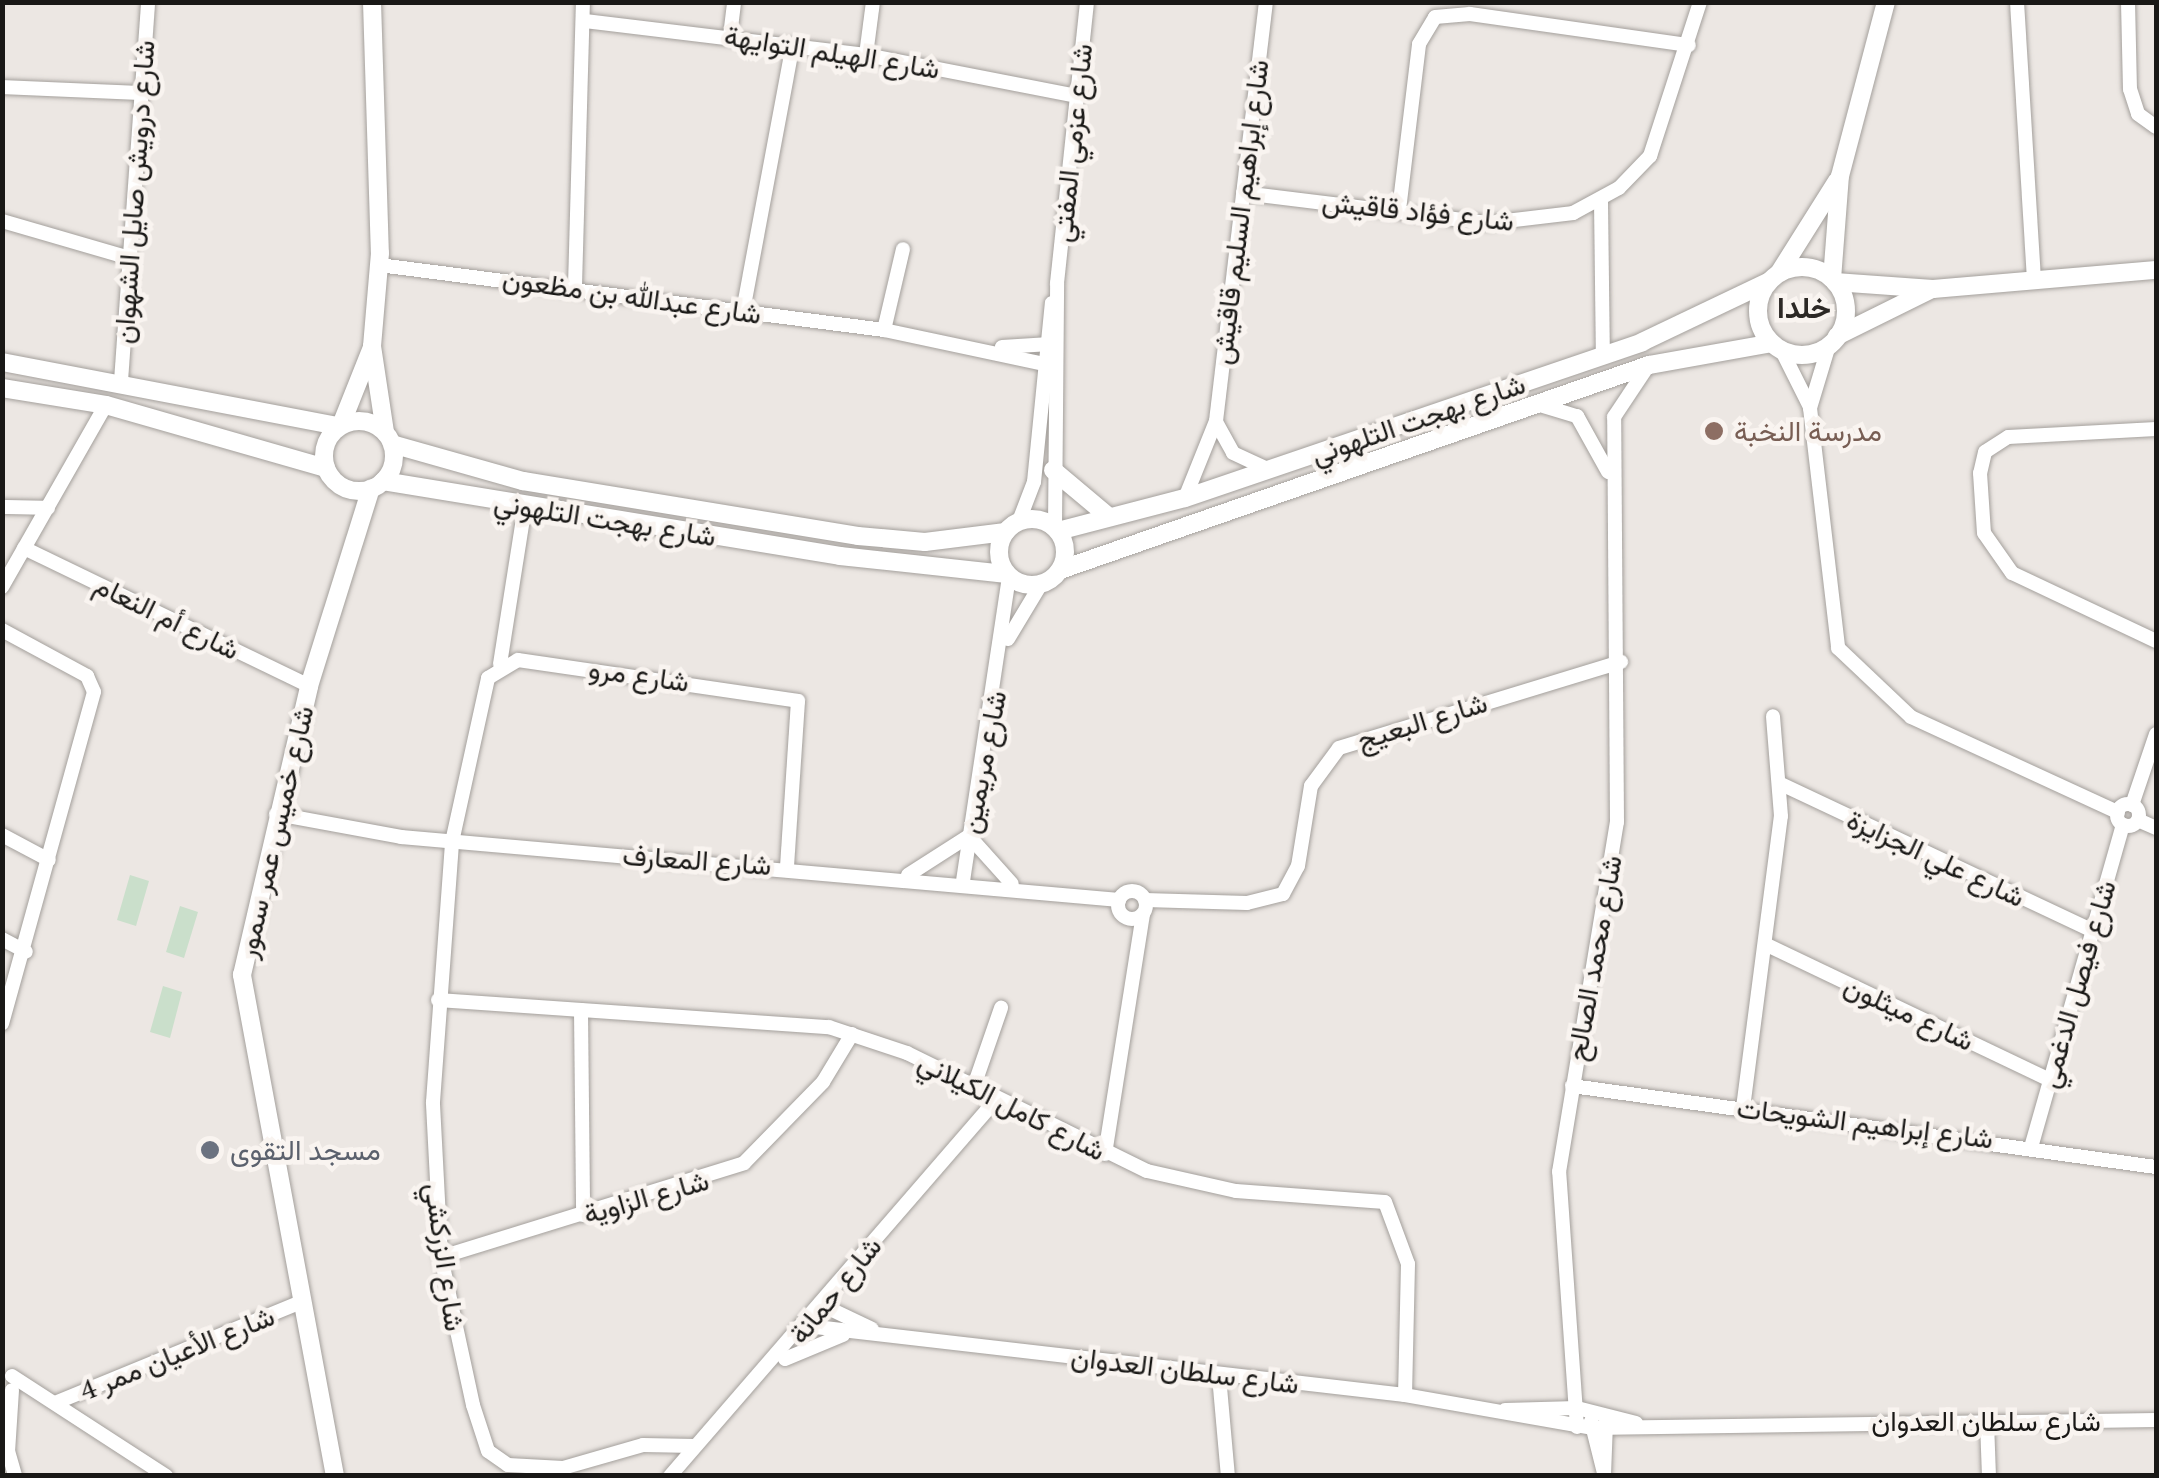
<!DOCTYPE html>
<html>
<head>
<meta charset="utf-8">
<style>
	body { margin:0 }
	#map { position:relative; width:2159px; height:1478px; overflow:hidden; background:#ece7e3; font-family:"PT Serif",Vazirmatn,serif }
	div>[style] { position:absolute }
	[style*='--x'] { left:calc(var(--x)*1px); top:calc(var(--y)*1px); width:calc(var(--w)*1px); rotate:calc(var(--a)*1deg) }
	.green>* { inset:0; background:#cadfcb }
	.roads { filter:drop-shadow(0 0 2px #a4a09c) drop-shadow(0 0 2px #a4a09c) }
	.minor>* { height:14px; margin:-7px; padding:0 7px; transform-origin:7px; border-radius:7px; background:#fff }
	.minor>.ring { margin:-7px; padding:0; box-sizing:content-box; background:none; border:14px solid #fff; border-radius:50% }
	.tertiary>* { height:18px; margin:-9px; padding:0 9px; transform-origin:9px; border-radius:9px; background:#fff }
	.tertiary>.ring { margin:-9px; padding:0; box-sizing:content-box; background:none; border:18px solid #fff; border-radius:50% }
	.dots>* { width:28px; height:28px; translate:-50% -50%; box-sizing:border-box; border:5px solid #f9f4f0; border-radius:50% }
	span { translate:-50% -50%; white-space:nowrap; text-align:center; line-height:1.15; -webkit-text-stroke:9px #f9f4f0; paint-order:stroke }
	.street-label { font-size:28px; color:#191816 }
	.education-label { font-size:28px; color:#785e54 }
	.left { translate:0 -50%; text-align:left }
	.worship-label { font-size:28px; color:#5b616d }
	.neighbourhood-label { font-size:30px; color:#2c2825; font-weight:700 }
	.frame { position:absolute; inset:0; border:5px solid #191816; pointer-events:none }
</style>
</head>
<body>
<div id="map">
	<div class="green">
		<div style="clip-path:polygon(130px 875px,149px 881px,136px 926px,117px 920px)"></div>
		<div style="clip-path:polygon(180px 906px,198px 912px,184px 958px,166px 952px)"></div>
		<div style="clip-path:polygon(163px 986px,182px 992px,170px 1038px,150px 1032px)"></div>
	</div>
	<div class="roads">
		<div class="minor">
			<div style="--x:2017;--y:2;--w:276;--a:86.5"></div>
			<div style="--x:2128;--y:2;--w:87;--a:88.7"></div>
			<div style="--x:2130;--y:89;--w:26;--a:72"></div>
			<div style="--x:2138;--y:114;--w:22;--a:36"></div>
			<div style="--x:585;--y:21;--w:283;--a:6.9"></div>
			<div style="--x:866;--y:55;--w:215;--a:11"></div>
			<div style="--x:730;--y:36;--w:34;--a:-83"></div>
			<div style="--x:866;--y:55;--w:53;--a:-82.5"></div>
			<div style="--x:2;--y:87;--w:137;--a:2.5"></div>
			<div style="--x:1243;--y:193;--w:248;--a:7"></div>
			<div style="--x:1489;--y:223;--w:85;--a:-6.8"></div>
			<div style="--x:1573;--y:213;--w:52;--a:-28.5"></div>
			<div style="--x:1619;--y:188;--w:45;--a:-45.9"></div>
			<div style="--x:1650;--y:156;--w:162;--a:-72"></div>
			<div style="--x:1601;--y:201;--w:154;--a:89.3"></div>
			<div style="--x:1399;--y:210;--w:167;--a:-83.1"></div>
			<div style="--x:1419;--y:44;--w:31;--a:-59"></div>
			<div style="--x:1435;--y:17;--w:35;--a:-5"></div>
			<div style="--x:1470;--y:14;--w:221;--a:8.1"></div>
			<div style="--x:2;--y:221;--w:132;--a:16.2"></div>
			<div style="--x:379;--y:265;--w:509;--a:7.33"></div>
			<div style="--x:884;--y:330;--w:174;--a:12"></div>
			<div style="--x:575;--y:286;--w:284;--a:-88.4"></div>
			<div style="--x:743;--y:311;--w:271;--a:-79.4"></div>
			<div style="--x:884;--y:330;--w:83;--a:-76.8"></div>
			<div style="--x:1829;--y:345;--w:66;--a:106.8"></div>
			<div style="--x:1810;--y:408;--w:242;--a:83.3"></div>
			<div style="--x:1838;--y:648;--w:100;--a:43.4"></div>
			<div style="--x:1911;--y:717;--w:228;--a:24.7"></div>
			<div style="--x:1002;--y:347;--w:48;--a:-3.6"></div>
			<div style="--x:1781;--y:349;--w:65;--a:63.4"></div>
			<div style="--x:121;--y:381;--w:380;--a:-85.9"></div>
			<div style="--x:1540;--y:405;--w:39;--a:17"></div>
			<div style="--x:1577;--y:416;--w:64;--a:61"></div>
			<div style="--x:1216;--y:422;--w:35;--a:61"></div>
			<div style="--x:1233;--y:453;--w:40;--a:25"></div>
			<div style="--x:2156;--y:429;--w:148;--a:176.9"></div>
			<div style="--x:2008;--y:437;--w:27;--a:147"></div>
			<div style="--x:1985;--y:452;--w:22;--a:103"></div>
			<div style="--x:1980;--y:473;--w:60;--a:86.2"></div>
			<div style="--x:1984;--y:533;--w:49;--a:55"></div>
			<div style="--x:2012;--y:573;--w:159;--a:25.3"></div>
			<div style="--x:1185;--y:498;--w:83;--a:-68.1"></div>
			<div style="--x:1216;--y:421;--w:422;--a:-83.2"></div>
			<div style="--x:2;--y:507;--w:46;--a:1.2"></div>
			<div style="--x:1019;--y:521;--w:42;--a:-69"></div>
			<div style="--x:1034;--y:482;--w:180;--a:-84.3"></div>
			<div style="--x:1055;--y:527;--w:244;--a:-89.5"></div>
			<div style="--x:1057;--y:283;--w:283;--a:-83.9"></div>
			<div style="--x:24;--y:548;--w:317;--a:25.8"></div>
			<div style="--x:2;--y:587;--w:210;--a:-60.3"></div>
			<div style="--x:2;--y:630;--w:97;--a:28.4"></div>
			<div style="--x:87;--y:676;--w:17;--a:66"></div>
			<div style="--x:94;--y:692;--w:344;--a:105.5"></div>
			<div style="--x:1008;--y:639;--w:64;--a:-59"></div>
			<div style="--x:500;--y:664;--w:160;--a:-81"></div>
			<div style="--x:1781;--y:784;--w:343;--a:25.2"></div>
			<div class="ring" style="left:2117px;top:804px;width:8px;height:8px"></div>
			<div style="--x:2132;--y:805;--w:75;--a:-71.3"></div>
			<div style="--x:276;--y:814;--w:127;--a:10.4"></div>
			<div style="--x:401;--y:837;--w:721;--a:5.01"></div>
			<div style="--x:2138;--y:820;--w:20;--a:24"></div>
			<div style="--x:2;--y:835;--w:53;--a:28"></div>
			<div style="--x:908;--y:875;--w:72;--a:-32.6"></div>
			<div style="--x:969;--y:836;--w:64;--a:48.1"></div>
			<div style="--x:963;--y:881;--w:308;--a:-81.4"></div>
			<div class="ring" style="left:1118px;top:891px;width:14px;height:14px"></div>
			<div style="--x:1145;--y:900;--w:102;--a:1.7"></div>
			<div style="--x:1247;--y:903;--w:37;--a:-14"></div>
			<div style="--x:1283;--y:894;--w:32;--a:-62"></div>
			<div style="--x:1298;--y:866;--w:81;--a:-80.8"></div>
			<div style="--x:1311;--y:786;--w:47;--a:-53.6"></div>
			<div style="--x:1339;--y:748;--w:295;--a:-17"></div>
			<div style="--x:2;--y:939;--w:27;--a:28"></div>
			<div style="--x:1767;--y:945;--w:314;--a:25.5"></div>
			<div style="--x:438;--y:1000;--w:392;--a:4"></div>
			<div style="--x:829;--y:1027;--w:82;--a:18.4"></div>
			<div style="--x:907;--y:1053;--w:267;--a:26.2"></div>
			<div style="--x:1147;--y:1171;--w:91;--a:12.7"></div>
			<div style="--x:1236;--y:1191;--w:149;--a:4.2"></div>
			<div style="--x:1385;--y:1202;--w:66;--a:69.6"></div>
			<div style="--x:1408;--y:1264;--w:131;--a:91.3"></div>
			<div style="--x:581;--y:1010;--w:205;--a:89.4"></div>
			<div style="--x:974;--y:1086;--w:83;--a:-70.9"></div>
			<div style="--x:1572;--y:1086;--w:590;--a:7.9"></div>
			<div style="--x:1743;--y:1108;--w:294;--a:-82.6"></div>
			<div style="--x:1781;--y:816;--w:100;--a:-94.6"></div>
			<div style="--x:2032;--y:1144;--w:332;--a:-74.1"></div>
			<div style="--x:1105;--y:1154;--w:243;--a:-81"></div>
			<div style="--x:441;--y:1257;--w:317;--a:-17.2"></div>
			<div style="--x:744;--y:1163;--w:113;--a:-45.7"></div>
			<div style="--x:823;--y:1082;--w:56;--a:-58.9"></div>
			<div style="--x:824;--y:1306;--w:53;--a:25.6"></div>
			<div style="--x:807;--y:1326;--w:602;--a:6.58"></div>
			<div style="--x:1405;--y:1395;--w:190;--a:10"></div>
			<div style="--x:1592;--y:1428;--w:564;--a:-0.81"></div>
			<div style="--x:785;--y:1359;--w:63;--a:-22.5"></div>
			<div style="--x:12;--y:1376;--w:184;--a:33"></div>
			<div style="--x:1219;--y:1376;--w:100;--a:84.9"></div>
			<div style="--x:55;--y:1403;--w:264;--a:-22.3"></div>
			<div style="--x:1505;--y:1410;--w:72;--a:-1.6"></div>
			<div style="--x:1577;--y:1408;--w:61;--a:14.3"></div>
			<div style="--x:1591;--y:1421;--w:54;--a:76"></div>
			<div style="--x:1987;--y:1422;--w:54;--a:87.9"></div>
			<div style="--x:1577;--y:1427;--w:256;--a:-94"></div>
			<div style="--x:1559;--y:1172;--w:355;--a:-80.6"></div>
			<div style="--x:1617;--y:822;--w:405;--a:-90.4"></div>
			<div style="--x:1614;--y:417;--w:61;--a:-56.3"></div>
			<div style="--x:6;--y:1444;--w:33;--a:74"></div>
			<div style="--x:695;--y:1446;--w:52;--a:-178.9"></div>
			<div style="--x:643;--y:1445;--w:83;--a:164"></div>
			<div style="--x:563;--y:1468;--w:55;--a:-176.9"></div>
			<div style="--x:508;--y:1465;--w:24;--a:-145"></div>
			<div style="--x:488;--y:1451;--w:48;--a:-108.1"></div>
			<div style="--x:473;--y:1405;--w:151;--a:-102.2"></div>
			<div style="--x:441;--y:1257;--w:155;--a:-93"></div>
			<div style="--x:433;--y:1102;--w:261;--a:-85.8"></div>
			<div style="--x:452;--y:842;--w:168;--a:-77.6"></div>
			<div style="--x:488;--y:678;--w:35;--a:-31"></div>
			<div style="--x:518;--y:660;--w:283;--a:8.3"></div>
			<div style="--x:798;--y:701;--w:165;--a:93.8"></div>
			<div style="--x:8;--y:1452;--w:62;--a:-86.3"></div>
			<div style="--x:1604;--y:1475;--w:53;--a:-87.8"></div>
			<div style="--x:670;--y:1476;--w:496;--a:-49.1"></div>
		</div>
		<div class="tertiary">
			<div style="--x:372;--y:2;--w:251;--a:88.2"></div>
			<div style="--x:380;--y:253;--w:93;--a:94.9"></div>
			<div style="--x:372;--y:346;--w:87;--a:81.4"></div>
			<div class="ring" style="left:1758px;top:267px;width:70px;height:70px"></div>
			<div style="--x:1779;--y:273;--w:109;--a:-57.8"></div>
			<div style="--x:1832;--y:279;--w:103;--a:-85.6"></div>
			<div style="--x:1840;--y:176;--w:180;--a:-75.2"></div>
			<div style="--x:1835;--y:282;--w:98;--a:4.1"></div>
			<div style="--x:1933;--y:289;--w:224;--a:-4.9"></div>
			<div style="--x:1837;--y:336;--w:106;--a:-26.3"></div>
			<div style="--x:2;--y:362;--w:343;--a:10.8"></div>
			<div style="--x:2;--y:388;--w:105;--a:9.3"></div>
			<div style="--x:106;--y:405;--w:229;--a:16"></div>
			<div class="ring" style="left:324px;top:421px;width:52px;height:52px"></div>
			<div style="--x:341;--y:425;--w:84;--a:-68.3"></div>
			<div style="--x:392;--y:444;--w:136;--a:15.8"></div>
			<div style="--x:523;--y:481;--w:339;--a:9.3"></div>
			<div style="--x:858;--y:536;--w:67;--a:5.1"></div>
			<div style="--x:925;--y:542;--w:81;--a:-7.1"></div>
			<div style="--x:1053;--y:470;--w:73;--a:40"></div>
			<div style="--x:383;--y:481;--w:463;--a:9.3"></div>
			<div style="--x:840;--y:556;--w:168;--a:6.2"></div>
			<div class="ring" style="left:999px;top:519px;width:48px;height:48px"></div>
			<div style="--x:1058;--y:531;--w:131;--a:-14.6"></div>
			<div style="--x:1185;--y:498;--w:483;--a:-18.8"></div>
			<div style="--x:1642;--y:342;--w:140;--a:-25.5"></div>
			<div style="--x:1060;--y:570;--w:624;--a:-19.19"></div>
			<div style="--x:1649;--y:365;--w:125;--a:-10.1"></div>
			<div style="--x:335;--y:1476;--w:510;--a:-100.52"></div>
			<div style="--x:242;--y:975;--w:297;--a:-76.9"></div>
			<div style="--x:309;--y:686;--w:207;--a:-72.6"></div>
		</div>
	</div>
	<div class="dots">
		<div style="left:1714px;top:431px;background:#8d6e63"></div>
		<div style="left:210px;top:1150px;background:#6b7280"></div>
	</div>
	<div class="street-label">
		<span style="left:832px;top:52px;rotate:9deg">شارع الهيلم التوايهة</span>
		<span style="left:1072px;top:143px;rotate:-84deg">شارع عزمي المفتي</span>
		<span style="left:134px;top:192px;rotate:-86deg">شارع درويش صايل الشهوان</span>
		<span style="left:1418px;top:211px;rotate:6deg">شارع فؤاد قاقيش</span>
		<span style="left:1240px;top:212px;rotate:-83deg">شارع إبراهيم السليم قاقيش</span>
		<span style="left:632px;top:296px;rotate:8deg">شارع عبدالله بن مظعون</span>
		<span style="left:1418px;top:419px;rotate:-19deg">شارع بهجت التلهوني</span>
		<span style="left:605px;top:519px;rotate:9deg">شارع بهجت التلهوني</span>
		<span style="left:167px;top:617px;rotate:26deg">شارع أم النعام</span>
		<span style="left:639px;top:675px;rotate:8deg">شارع مرو</span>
		<span style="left:1422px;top:721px;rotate:-17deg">شارع البعيج</span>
		<span style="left:983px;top:762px;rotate:-79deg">شارع مريمين</span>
		<span style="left:275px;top:832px;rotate:-77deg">شارع خميس عمر سمور</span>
		<span style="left:1936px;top:858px;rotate:25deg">شارع علي الجزايزة</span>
		<span style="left:697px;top:860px;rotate:4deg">شارع المعارف</span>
		<span style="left:1594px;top:958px;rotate:-80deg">شارع محمد الصالح</span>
		<span style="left:2077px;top:984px;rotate:-74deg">شارع فيصل الدغمي</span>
		<span style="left:1909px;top:1013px;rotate:25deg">شارع ميثلون</span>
		<span style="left:1012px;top:1106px;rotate:27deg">شارع كامل الكيلاني</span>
		<span style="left:1865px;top:1123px;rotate:7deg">شارع إبراهيم الشويحات</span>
		<span style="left:646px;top:1197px;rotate:-16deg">شارع الزاوية</span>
		<span style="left:445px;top:1257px;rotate:82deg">شارع الزركشي</span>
		<span style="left:835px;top:1290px;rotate:-51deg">شارع حمانة</span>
		<span style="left:177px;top:1353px;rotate:-22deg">شارع الأعيان ممر 4</span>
		<span style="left:1185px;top:1370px;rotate:7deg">شارع سلطان العدوان</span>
		<span style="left:1986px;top:1421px">شارع سلطان العدوان</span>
	</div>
	<div class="education-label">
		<span class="left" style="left:1734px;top:431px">مدرسة النخبة</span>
	</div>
	<div class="worship-label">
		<span class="left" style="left:230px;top:1150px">مسجد التقوى</span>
	</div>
	<div class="neighbourhood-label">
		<span style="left:1804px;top:307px">خلدا</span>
	</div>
	<div class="frame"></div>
</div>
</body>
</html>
